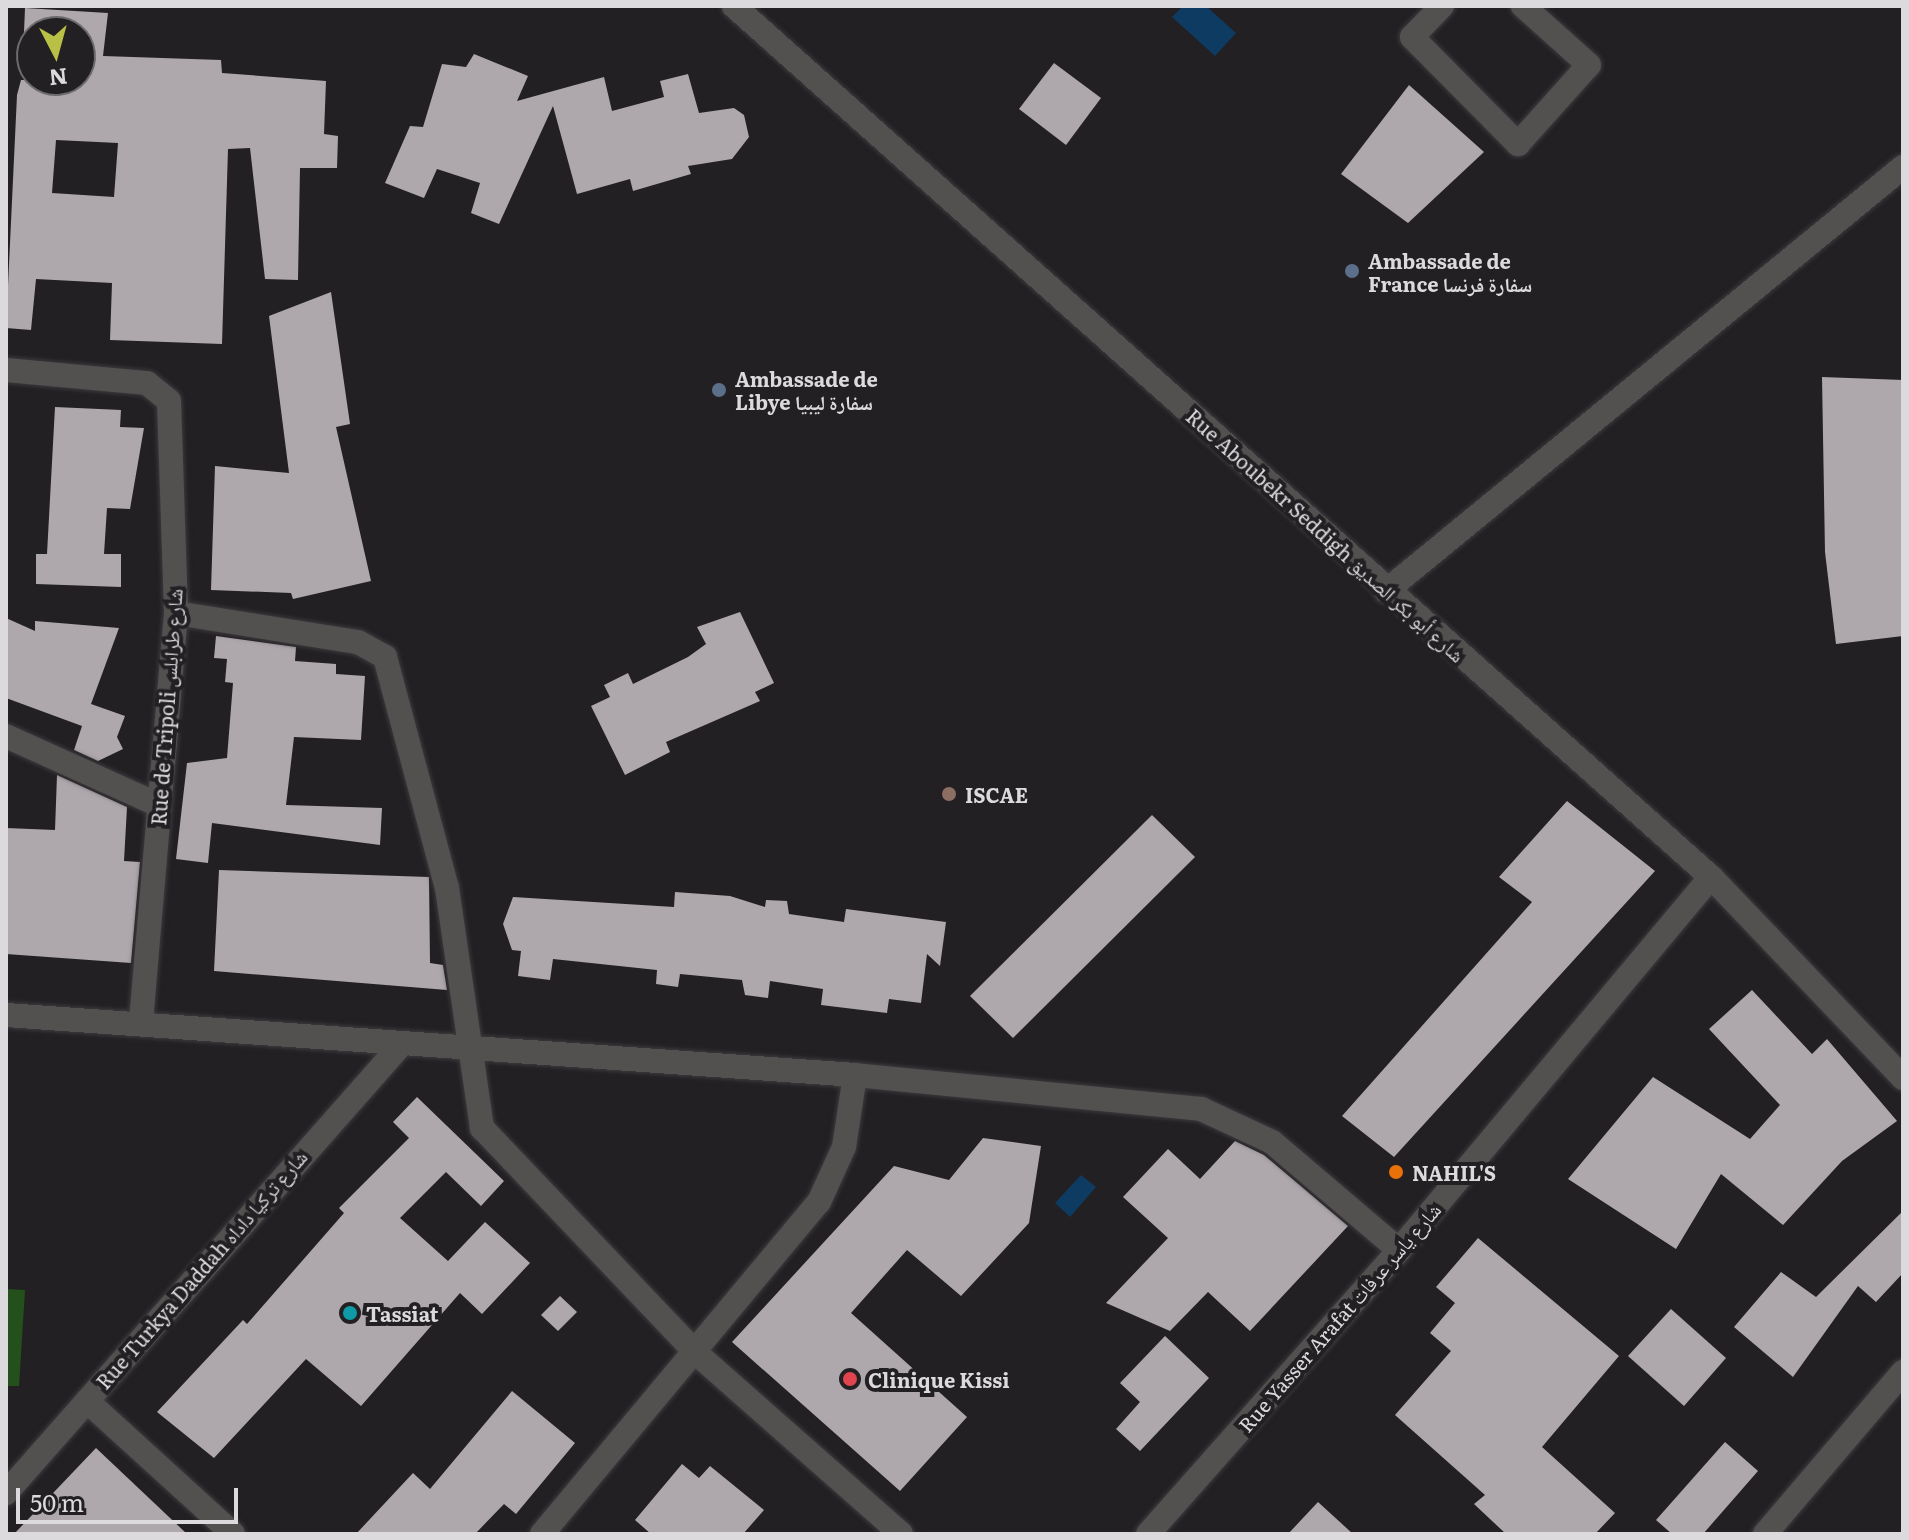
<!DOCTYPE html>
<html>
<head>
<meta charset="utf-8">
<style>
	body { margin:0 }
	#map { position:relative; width:1909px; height:1540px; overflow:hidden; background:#232024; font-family:Literata,"Noto Naskh Arabic",serif }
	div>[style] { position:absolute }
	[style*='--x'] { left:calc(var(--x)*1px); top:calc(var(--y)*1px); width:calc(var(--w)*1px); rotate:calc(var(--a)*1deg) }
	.green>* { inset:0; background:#24501b }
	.water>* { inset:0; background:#0d3b61 }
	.building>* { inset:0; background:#aea8ac }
	.roads { filter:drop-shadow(0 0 2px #3d3a3e) drop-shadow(0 0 2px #3d3a3e) }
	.minor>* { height:24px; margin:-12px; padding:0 12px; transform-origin:12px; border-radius:12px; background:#535150 }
	.tertiary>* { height:24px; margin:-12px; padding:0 12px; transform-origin:12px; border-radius:12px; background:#535150 }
	.dots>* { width:22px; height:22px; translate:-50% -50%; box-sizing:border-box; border:4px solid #232024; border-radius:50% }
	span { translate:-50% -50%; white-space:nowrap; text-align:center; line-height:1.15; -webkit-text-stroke:8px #232024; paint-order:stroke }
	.poi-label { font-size:20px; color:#dcdadc; font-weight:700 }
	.left { translate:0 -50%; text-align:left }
	.street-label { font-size:20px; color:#dcdadc }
	.frame { position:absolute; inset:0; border:8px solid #dcdadc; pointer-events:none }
	.north { position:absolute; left:16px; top:16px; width:80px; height:80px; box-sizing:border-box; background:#232024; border:2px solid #6d6a6e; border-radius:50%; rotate:174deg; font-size:22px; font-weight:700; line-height:32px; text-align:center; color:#dcdadc }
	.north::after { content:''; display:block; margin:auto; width:28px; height:36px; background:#b9c046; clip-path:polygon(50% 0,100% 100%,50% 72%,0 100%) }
	.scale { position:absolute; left:16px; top:1488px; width:222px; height:36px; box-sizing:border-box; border:4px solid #dcdadc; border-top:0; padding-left:10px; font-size:24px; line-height:28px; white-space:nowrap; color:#dcdadc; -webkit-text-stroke:6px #232024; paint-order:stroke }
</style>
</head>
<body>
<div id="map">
	<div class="green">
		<div style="clip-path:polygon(6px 1289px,25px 1290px,19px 1386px,6px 1386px)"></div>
	</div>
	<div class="water">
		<div style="clip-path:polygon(1183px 6px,1206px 6px,1236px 33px,1215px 56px,1172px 17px)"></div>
		<div style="clip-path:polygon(1081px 1175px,1096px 1187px,1070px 1217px,1055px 1203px)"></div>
	</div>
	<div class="building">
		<div style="clip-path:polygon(evenodd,25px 8px,108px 13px,103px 56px,221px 60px,222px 73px,326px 81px,324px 134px,338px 136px,337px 168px,300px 168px,298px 280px,265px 279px,250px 148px,228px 149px,222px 344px,110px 340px,112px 283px,36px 279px,31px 330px,6px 328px,17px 95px,21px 80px,80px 80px,80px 32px,24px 32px,25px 8px,56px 140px,118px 143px,114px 197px,52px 193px,56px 140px)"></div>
		<div style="clip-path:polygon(474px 54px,528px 76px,517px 101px,604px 77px,612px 111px,664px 97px,660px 81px,688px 74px,699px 113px,734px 108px,744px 115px,749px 137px,732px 159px,688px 166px,691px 174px,633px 191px,630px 179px,577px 194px,553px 106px,499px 224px,471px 213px,480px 183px,437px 169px,424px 198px,385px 183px,410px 126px,423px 127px,442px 64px,466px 67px)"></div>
		<div style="clip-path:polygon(1054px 63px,1101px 98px,1066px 145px,1019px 109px)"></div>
		<div style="clip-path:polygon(1409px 85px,1484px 152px,1408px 223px,1341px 174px)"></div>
		<div style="clip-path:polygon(331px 292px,350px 424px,336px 427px,371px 581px,293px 599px,291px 593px,211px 590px,215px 466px,289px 473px,269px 316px)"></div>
		<div style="clip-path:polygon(1822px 377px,1903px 380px,1903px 636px,1836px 644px,1825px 552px)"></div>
		<div style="clip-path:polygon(55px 407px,121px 410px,120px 427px,144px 428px,130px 509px,107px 508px,104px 554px,121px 554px,121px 587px,36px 584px,36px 554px,47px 554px)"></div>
		<div style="clip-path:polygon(740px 612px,774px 683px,755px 692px,760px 701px,666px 742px,670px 752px,625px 775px,591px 706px,610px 697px,604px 685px,628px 673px,633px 684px,688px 657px,706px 644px,697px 627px)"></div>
		<div style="clip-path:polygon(6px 618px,35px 631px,35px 621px,119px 628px,91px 704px,125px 716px,117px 737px,123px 749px,98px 761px,74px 750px,82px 726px,6px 698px)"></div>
		<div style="clip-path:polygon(216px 636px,296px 647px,295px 661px,336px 664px,336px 674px,365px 676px,361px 740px,294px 737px,286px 805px,382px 808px,380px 845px,212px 823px,208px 863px,176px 859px,187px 763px,227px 758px,233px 683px,225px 682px,227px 659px,214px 658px)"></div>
		<div style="clip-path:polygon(57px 775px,127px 807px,124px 861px,140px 862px,131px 963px,6px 954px,6px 828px,55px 830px)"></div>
		<div style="clip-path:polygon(1567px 801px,1655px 871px,1394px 1157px,1342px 1116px,1532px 902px,1499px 877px)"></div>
		<div style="clip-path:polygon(1152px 815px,1195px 857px,1013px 1038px,970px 996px)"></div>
		<div style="clip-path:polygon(219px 870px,429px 877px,430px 963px,443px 965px,447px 990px,214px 971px)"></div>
		<div style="clip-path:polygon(675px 892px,730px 896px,765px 907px,766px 900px,787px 901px,789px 914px,844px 922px,846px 909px,946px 922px,940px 966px,927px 954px,921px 1003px,889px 999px,887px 1013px,821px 1005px,823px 989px,770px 981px,768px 998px,745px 995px,742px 980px,680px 974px,678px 987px,656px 984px,657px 970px,553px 959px,550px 980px,518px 976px,521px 951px,512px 950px,503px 924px,513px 897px,674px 907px)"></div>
		<div style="clip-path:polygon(1752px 990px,1812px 1054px,1827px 1039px,1897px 1121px,1842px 1161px,1783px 1225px,1721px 1174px,1676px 1249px,1568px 1179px,1653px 1077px,1750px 1139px,1780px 1105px,1709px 1029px)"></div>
		<div style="clip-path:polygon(417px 1097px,504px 1181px,481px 1206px,446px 1172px,400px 1218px,448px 1261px,485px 1222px,530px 1263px,482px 1314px,460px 1293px,361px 1406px,306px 1359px,214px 1458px,157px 1412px,243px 1320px,247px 1324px,344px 1213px,339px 1208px,409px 1138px,393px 1122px)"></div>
		<div style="clip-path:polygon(983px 1138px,1041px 1146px,1029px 1223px,961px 1296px,907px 1250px,851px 1313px,967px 1417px,900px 1491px,732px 1342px,894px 1166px,949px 1180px)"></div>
		<div style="clip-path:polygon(1235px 1141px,1264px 1155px,1348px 1226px,1250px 1331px,1208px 1292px,1170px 1331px,1106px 1303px,1168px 1238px,1123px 1197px,1168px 1149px,1200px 1179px)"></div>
		<div style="clip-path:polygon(1903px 1211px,1903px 1273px,1876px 1302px,1858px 1286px,1793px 1377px,1734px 1327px,1781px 1272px,1816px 1297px)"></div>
		<div style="clip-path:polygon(1478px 1238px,1619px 1356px,1542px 1447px,1615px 1513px,1595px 1534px,1506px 1534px,1474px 1504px,1485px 1495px,1395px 1415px,1451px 1351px,1430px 1333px,1455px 1303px,1436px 1287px)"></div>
		<div style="clip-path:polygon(560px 1296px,577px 1312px,558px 1331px,541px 1315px)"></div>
		<div style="clip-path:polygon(1671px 1309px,1726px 1358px,1684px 1406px,1628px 1356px)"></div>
		<div style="clip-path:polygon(1165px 1336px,1209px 1378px,1140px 1451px,1116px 1429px,1140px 1402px,1120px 1383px)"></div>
		<div style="clip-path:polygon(512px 1391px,575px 1443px,516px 1514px,504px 1504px,475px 1534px,356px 1534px,413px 1473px,430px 1489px)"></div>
		<div style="clip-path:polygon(1725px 1442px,1758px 1471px,1703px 1534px,1672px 1534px,1656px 1520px)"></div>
		<div style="clip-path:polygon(96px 1448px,187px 1534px,14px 1534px)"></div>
		<div style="clip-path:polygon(682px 1464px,699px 1478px,710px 1466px,764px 1510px,743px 1534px,651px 1534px,635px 1520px)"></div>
		<div style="clip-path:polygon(1318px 1502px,1353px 1534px,1288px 1534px)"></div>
	</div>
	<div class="roads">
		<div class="minor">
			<div style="--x:1442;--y:6;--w:43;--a:134.1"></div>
			<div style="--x:1412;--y:37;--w:151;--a:45.3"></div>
			<div style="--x:1518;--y:144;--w:106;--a:-48.1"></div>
			<div style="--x:1589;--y:65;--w:89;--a:-138.2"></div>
			<div style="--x:6;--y:370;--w:142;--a:5.3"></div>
			<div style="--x:147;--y:383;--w:28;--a:39"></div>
			<div style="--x:169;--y:401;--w:212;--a:88.1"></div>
			<div style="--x:176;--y:613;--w:411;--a:94.9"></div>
			<div style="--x:1386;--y:591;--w:669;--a:-39.36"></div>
			<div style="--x:176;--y:613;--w:184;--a:9.1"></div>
			<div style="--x:358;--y:642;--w:31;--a:29"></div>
			<div style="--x:385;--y:657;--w:239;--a:75"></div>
			<div style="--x:447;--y:888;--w:243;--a:81.7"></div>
			<div style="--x:482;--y:1128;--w:311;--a:46.4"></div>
			<div style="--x:696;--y:1353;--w:273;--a:41.4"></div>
			<div style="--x:6;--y:736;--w:168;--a:24.3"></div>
			<div style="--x:6;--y:1015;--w:851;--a:4.04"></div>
			<div style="--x:855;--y:1075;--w:348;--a:5.6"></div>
			<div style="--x:1201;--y:1109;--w:78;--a:24.9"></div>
			<div style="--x:1272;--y:1142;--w:167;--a:40.4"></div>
			<div style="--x:87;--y:1401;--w:197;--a:42.3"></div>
			<div style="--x:6;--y:1493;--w:594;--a:-48.61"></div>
			<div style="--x:542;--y:1534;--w:432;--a:-50.2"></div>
			<div style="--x:819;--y:1202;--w:60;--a:-65.6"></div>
			<div style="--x:844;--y:1147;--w:73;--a:-81.3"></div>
			<div style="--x:1148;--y:1534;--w:379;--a:-48.5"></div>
			<div style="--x:1399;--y:1250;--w:486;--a:-50.1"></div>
			<div style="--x:1765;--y:1534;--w:213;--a:-49.6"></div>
		</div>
		<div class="tertiary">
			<div style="--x:734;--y:6;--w:1309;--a:41.72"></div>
			<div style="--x:1711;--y:877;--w:278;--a:46.3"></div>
		</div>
	</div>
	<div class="dots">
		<div style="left:1352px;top:271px;background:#5c6f8a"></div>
		<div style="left:719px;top:390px;background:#5c6f8a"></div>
		<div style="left:949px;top:794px;background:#8d6e63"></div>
		<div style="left:1396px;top:1172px;background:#e8710a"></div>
		<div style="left:350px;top:1313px;background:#0f9aa8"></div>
		<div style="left:850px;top:1379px;background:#e0444e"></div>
	</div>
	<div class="poi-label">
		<span class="left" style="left:1368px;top:272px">Ambassade de<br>France سفارة فرنسا</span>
		<span class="left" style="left:735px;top:390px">Ambassade de<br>Libye سفارة ليبيا</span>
		<span class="left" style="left:965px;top:794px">ISCAE</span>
		<span class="left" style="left:1412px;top:1172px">NAHIL'S</span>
		<span class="left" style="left:366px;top:1313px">Tassiat</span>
		<span class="left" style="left:868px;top:1379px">Clinique Kissi</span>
	</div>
	<div class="street-label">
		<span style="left:1326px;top:535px;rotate:42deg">Rue Aboubekr Seddigh شارع أبو بكر الصديق</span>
		<span style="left:166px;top:707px;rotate:-86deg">Rue de Tripoli شارع طرابلس</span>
		<span style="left:201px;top:1269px;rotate:-49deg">Rue Turkya Daddah شارع تركيا داداه</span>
		<span style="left:1339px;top:1317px;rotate:-49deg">Rue Yasser Arafat شارع ياسر عرفات</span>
	</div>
	<div class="frame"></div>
	<div class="north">N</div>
	<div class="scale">50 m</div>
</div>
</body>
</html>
